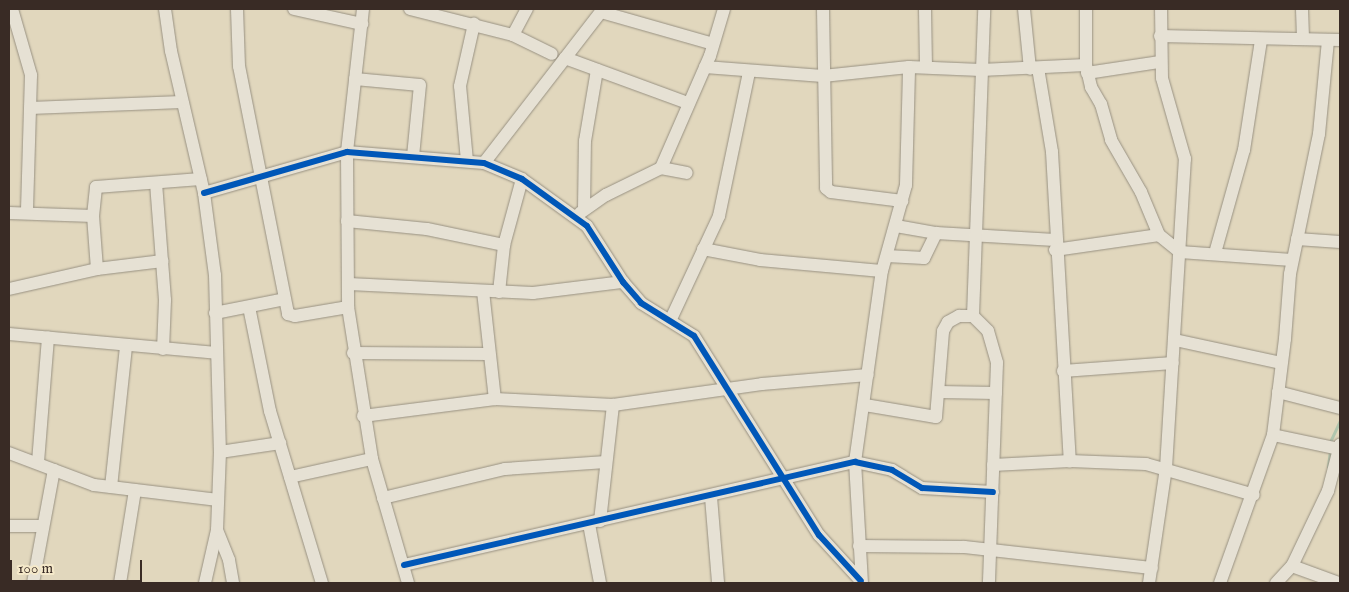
<!DOCTYPE html>
<html>
<head>
<meta charset="utf-8">
<style>
	body { margin:0 }
	#map { position:relative; width:1349px; height:592px; overflow:hidden; background:#e1d7bd; font-family:"IM FELL English",serif }
	div>[style] { position:absolute }
	[style*='--x'] { left:calc(var(--x)*1px); top:calc(var(--y)*1px); width:calc(var(--w)*1px); rotate:calc(var(--a)*1deg) }
	.stream>* { height:2.5px; margin:-1.25px; padding:0 1.25px; transform-origin:1.25px; border-radius:1.25px; background:#b0c5ad }
	.roads { filter:drop-shadow(0 0 1px #989182) drop-shadow(0 0 1px #989182) }
	.minor>* { height:12px; margin:-6px; padding:0 6px; transform-origin:6px; border-radius:6px; background:#e6e1d4 }
	.cycleway>* { height:6px; margin:-3px; padding:0 3px; transform-origin:3px; border-radius:3px; background:#0057b8 }
	span { translate:-50% -50%; white-space:nowrap; text-align:center; line-height:1.15; -webkit-text-stroke:4px #f5e9ca; paint-order:stroke }
	.frame { position:absolute; inset:0; border:10px solid #392b25; pointer-events:none }
	.scale { position:absolute; left:10px; top:560px; width:132px; height:22px; box-sizing:border-box; border:2px solid #392b25; border-top:0; padding-left:6px; font-size:15px; line-height:18px; white-space:nowrap; color:#392b25; -webkit-text-stroke:4px #f5e9ca; paint-order:stroke }
</style>
</head>
<body>
<div id="map">
	<div class="stream">
		<div style="--x:1330;--y:442;--w:23;--a:-65"></div>
		<div style="--x:1328;--y:467;--w:17;--a:-83"></div>
	</div>
	<div class="roads">
		<div class="minor">
			<div style="--x:12;--y:9;--w:69;--a:73.9"></div>
			<div style="--x:31;--y:75;--w:138;--a:91.7"></div>
			<div style="--x:165;--y:9;--w:42;--a:81.9"></div>
			<div style="--x:171;--y:51;--w:146;--a:76.9"></div>
			<div style="--x:204;--y:193;--w:83;--a:82.4"></div>
			<div style="--x:215;--y:275;--w:177;--a:88.4"></div>
			<div style="--x:220;--y:452;--w:78;--a:92.2"></div>
			<div style="--x:217;--y:530;--w:54;--a:102.8"></div>
			<div style="--x:237;--y:9;--w:57;--a:88"></div>
			<div style="--x:239;--y:66;--w:253;--a:78.8"></div>
			<div style="--x:288;--y:314;--w:7;--a:16"></div>
			<div style="--x:295;--y:316;--w:54;--a:-9.6"></div>
			<div style="--x:294;--y:9;--w:70;--a:12.4"></div>
			<div style="--x:363;--y:9;--w:144;--a:96.4"></div>
			<div style="--x:347;--y:152;--w:155;--a:89.6"></div>
			<div style="--x:348;--y:307;--w:154;--a:81"></div>
			<div style="--x:372;--y:459;--w:129;--a:73.8"></div>
			<div style="--x:410;--y:9;--w:106;--a:14.2"></div>
			<div style="--x:513;--y:35;--w:43;--a:26"></div>
			<div style="--x:823;--y:9;--w:179;--a:89"></div>
			<div style="--x:826;--y:188;--w:6;--a:39"></div>
			<div style="--x:831;--y:192;--w:72;--a:7.2"></div>
			<div style="--x:925;--y:9;--w:57;--a:89"></div>
			<div style="--x:1024;--y:9;--w:60;--a:84.3"></div>
			<div style="--x:1086;--y:9;--w:56;--a:90"></div>
			<div style="--x:1086;--y:65;--w:23;--a:77"></div>
			<div style="--x:1091;--y:87;--w:20;--a:60"></div>
			<div style="--x:1101;--y:104;--w:37;--a:74"></div>
			<div style="--x:1111;--y:140;--w:60;--a:60"></div>
			<div style="--x:1141;--y:192;--w:47;--a:67.3"></div>
			<div style="--x:1159;--y:235;--w:27;--a:39"></div>
			<div style="--x:1180;--y:252;--w:112;--a:4.1"></div>
			<div style="--x:1302;--y:9;--w:30;--a:88"></div>
			<div style="--x:601;--y:12;--w:116;--a:15.9"></div>
			<div style="--x:513;--y:35;--w:30;--a:-62"></div>
			<div style="--x:1160;--y:36;--w:180;--a:1.3"></div>
			<div style="--x:565;--y:58;--w:131;--a:20.1"></div>
			<div style="--x:705;--y:67;--w:118;--a:4.4"></div>
			<div style="--x:823;--y:76;--w:86;--a:-6"></div>
			<div style="--x:909;--y:67;--w:72;--a:2.4"></div>
			<div style="--x:981;--y:70;--w:105;--a:-2.7"></div>
			<div style="--x:1038;--y:68;--w:85;--a:80.5"></div>
			<div style="--x:1052;--y:152;--w:310;--a:86.7"></div>
			<div style="--x:1087;--y:73;--w:74;--a:-8.6"></div>
			<div style="--x:355;--y:79;--w:65;--a:5.3"></div>
			<div style="--x:420;--y:85;--w:72;--a:95.6"></div>
			<div style="--x:30;--y:108;--w:152;--a:-2.3"></div>
			<div style="--x:467;--y:161;--w:75;--a:-95.3"></div>
			<div style="--x:460;--y:86;--w:64;--a:-77.3"></div>
			<div style="--x:484;--y:163;--w:195;--a:-52.3"></div>
			<div style="--x:661;--y:168;--w:122;--a:-66.4"></div>
			<div style="--x:710;--y:56;--w:49;--a:-73.4"></div>
			<div style="--x:156;--y:183;--w:117;--a:85.6"></div>
			<div style="--x:165;--y:300;--w:49;--a:92.3"></div>
			<div style="--x:204;--y:193;--w:149;--a:-16"></div>
			<div style="--x:347;--y:152;--w:137;--a:4.6"></div>
			<div style="--x:484;--y:163;--w:41;--a:22.8"></div>
			<div style="--x:522;--y:179;--w:80;--a:35.9"></div>
			<div style="--x:587;--y:226;--w:67;--a:57.3"></div>
			<div style="--x:623;--y:282;--w:28;--a:49"></div>
			<div style="--x:641;--y:303;--w:62;--a:31.9"></div>
			<div style="--x:694;--y:336;--w:235;--a:57.9"></div>
			<div style="--x:819;--y:535;--w:62;--a:47.6"></div>
			<div style="--x:584;--y:209;--w:68;--a:-89.2"></div>
			<div style="--x:585;--y:141;--w:72;--a:-80.4"></div>
			<div style="--x:9;--y:213;--w:84;--a:2"></div>
			<div style="--x:580;--y:213;--w:32;--a:-35"></div>
			<div style="--x:606;--y:195;--w:61;--a:-26.1"></div>
			<div style="--x:661;--y:168;--w:26;--a:11"></div>
			<div style="--x:347;--y:221;--w:80;--a:5.7"></div>
			<div style="--x:427;--y:229;--w:79;--a:11.7"></div>
			<div style="--x:896;--y:226;--w:41;--a:9.9"></div>
			<div style="--x:936;--y:233;--w:119;--a:3.4"></div>
			<div style="--x:1297;--y:239;--w:43;--a:4"></div>
			<div style="--x:703;--y:249;--w:58;--a:10.9"></div>
			<div style="--x:760;--y:260;--w:122;--a:5.2"></div>
			<div style="--x:1055;--y:250;--w:105;--a:-8.2"></div>
			<div style="--x:1215;--y:253;--w:107;--a:-74.3"></div>
			<div style="--x:1244;--y:150;--w:111;--a:-81.2"></div>
			<div style="--x:887;--y:256;--w:37;--a:3"></div>
			<div style="--x:924;--y:258;--w:28;--a:-64"></div>
			<div style="--x:97;--y:269;--w:53;--a:-94.3"></div>
			<div style="--x:93;--y:216;--w:29;--a:-84"></div>
			<div style="--x:96;--y:187;--w:105;--a:-4.4"></div>
			<div style="--x:349;--y:284;--w:184;--a:2.8"></div>
			<div style="--x:533;--y:293;--w:91;--a:-7"></div>
			<div style="--x:9;--y:289;--w:90;--a:-12.8"></div>
			<div style="--x:97;--y:269;--w:66;--a:-6.9"></div>
			<div style="--x:483;--y:291;--w:109;--a:83.7"></div>
			<div style="--x:499;--y:292;--w:47;--a:-83.9"></div>
			<div style="--x:504;--y:245;--w:68;--a:-74.7"></div>
			<div style="--x:249;--y:307;--w:106;--a:78.6"></div>
			<div style="--x:270;--y:411;--w:180;--a:73.2"></div>
			<div style="--x:215;--y:313;--w:71;--a:-11.3"></div>
			<div style="--x:973;--y:316;--w:307;--a:-87.9"></div>
			<div style="--x:671;--y:319;--w:114;--a:-65"></div>
			<div style="--x:719;--y:216;--w:146;--a:-78.2"></div>
			<div style="--x:9;--y:334;--w:208;--a:5.2"></div>
			<div style="--x:1175;--y:340;--w:108;--a:12.2"></div>
			<div style="--x:353;--y:353;--w:135;--a:0.4"></div>
			<div style="--x:1063;--y:371;--w:110;--a:-4.2"></div>
			<div style="--x:939;--y:392;--w:57;--a:1"></div>
			<div style="--x:1278;--y:392;--w:64;--a:14.5"></div>
			<div style="--x:865;--y:405;--w:72;--a:9.6"></div>
			<div style="--x:936;--y:417;--w:86;--a:-85.3"></div>
			<div style="--x:943;--y:331;--w:10;--a:-61"></div>
			<div style="--x:948;--y:322;--w:13;--a:-29"></div>
			<div style="--x:959;--y:316;--w:14;--a:0"></div>
			<div style="--x:973;--y:316;--w:21;--a:45"></div>
			<div style="--x:988;--y:331;--w:33;--a:74"></div>
			<div style="--x:997;--y:363;--w:220;--a:92.1"></div>
			<div style="--x:363;--y:416;--w:133;--a:-7.3"></div>
			<div style="--x:495;--y:399;--w:118;--a:2.9"></div>
			<div style="--x:613;--y:405;--w:150;--a:-8"></div>
			<div style="--x:762;--y:384;--w:106;--a:-4.9"></div>
			<div style="--x:1273;--y:435;--w:67;--a:12"></div>
			<div style="--x:220;--y:452;--w:61;--a:-8.5"></div>
			<div style="--x:9;--y:453;--w:91;--a:20.6"></div>
			<div style="--x:94;--y:485;--w:125;--a:6.9"></div>
			<div style="--x:38;--y:462;--w:125;--a:-85.4"></div>
			<div style="--x:993;--y:465;--w:77;--a:-3"></div>
			<div style="--x:1070;--y:461;--w:76;--a:2.3"></div>
			<div style="--x:1146;--y:464;--w:112;--a:16"></div>
			<div style="--x:290;--y:477;--w:84;--a:-12.4"></div>
			<div style="--x:111;--y:487;--w:142;--a:-83.9"></div>
			<div style="--x:711;--y:497;--w:86;--a:85.3"></div>
			<div style="--x:383;--y:498;--w:125;--a:-13.4"></div>
			<div style="--x:505;--y:469;--w:101;--a:-4"></div>
			<div style="--x:600;--y:521;--w:117;--a:-83.6"></div>
			<div style="--x:589;--y:524;--w:60;--a:79.4"></div>
			<div style="--x:9;--y:526;--w:32;--a:0"></div>
			<div style="--x:217;--y:530;--w:32;--a:68"></div>
			<div style="--x:229;--y:560;--w:23;--a:80"></div>
			<div style="--x:859;--y:546;--w:105;--a:0.5"></div>
			<div style="--x:964;--y:547;--w:189;--a:6.4"></div>
			<div style="--x:404;--y:565;--w:463;--a:-12.9"></div>
			<div style="--x:855;--y:462;--w:38;--a:12"></div>
			<div style="--x:892;--y:470;--w:35;--a:31"></div>
			<div style="--x:922;--y:488;--w:71;--a:3.2"></div>
			<div style="--x:1292;--y:566;--w:50;--a:19.9"></div>
			<div style="--x:33;--y:583;--w:115;--a:-79.5"></div>
			<div style="--x:120;--y:583;--w:94;--a:-80.8"></div>
			<div style="--x:862;--y:583;--w:121;--a:-93.3"></div>
			<div style="--x:855;--y:462;--w:193;--a:-82"></div>
			<div style="--x:882;--y:271;--w:89;--a:-74.4"></div>
			<div style="--x:906;--y:185;--w:118;--a:-88.5"></div>
			<div style="--x:1149;--y:583;--w:116;--a:-81.6"></div>
			<div style="--x:1166;--y:468;--w:310;--a:-86.5"></div>
			<div style="--x:1185;--y:159;--w:84;--a:-105.9"></div>
			<div style="--x:1162;--y:78;--w:69;--a:-90.8"></div>
			<div style="--x:1220;--y:583;--w:157;--a:-70.3"></div>
			<div style="--x:1273;--y:435;--w:97;--a:-82.9"></div>
			<div style="--x:1285;--y:339;--w:65;--a:-85.6"></div>
			<div style="--x:1290;--y:274;--w:143;--a:-78.3"></div>
			<div style="--x:1319;--y:134;--w:94;--a:-84.5"></div>
			<div style="--x:1276;--y:583;--w:23;--a:-47"></div>
			<div style="--x:1292;--y:566;--w:83;--a:-64.4"></div>
			<div style="--x:1328;--y:491;--w:48;--a:-75.4"></div>
		</div>
	</div>
	<div class="cycleway">
		<div style="--x:204;--y:193;--w:149;--a:-16"></div>
		<div style="--x:347;--y:152;--w:137;--a:4.6"></div>
		<div style="--x:484;--y:163;--w:41;--a:22.8"></div>
		<div style="--x:522;--y:179;--w:80;--a:35.9"></div>
		<div style="--x:587;--y:226;--w:67;--a:57.3"></div>
		<div style="--x:623;--y:282;--w:28;--a:49"></div>
		<div style="--x:641;--y:303;--w:62;--a:31.9"></div>
		<div style="--x:694;--y:336;--w:235;--a:57.9"></div>
		<div style="--x:819;--y:535;--w:62;--a:47.6"></div>
		<div style="--x:404;--y:565;--w:463;--a:-12.9"></div>
		<div style="--x:855;--y:462;--w:38;--a:12"></div>
		<div style="--x:892;--y:470;--w:35;--a:31"></div>
		<div style="--x:922;--y:488;--w:71;--a:3.2"></div>
	</div>
	<div class="frame"></div>
	<div class="scale">100 m</div>
</div>
</body>
</html>
